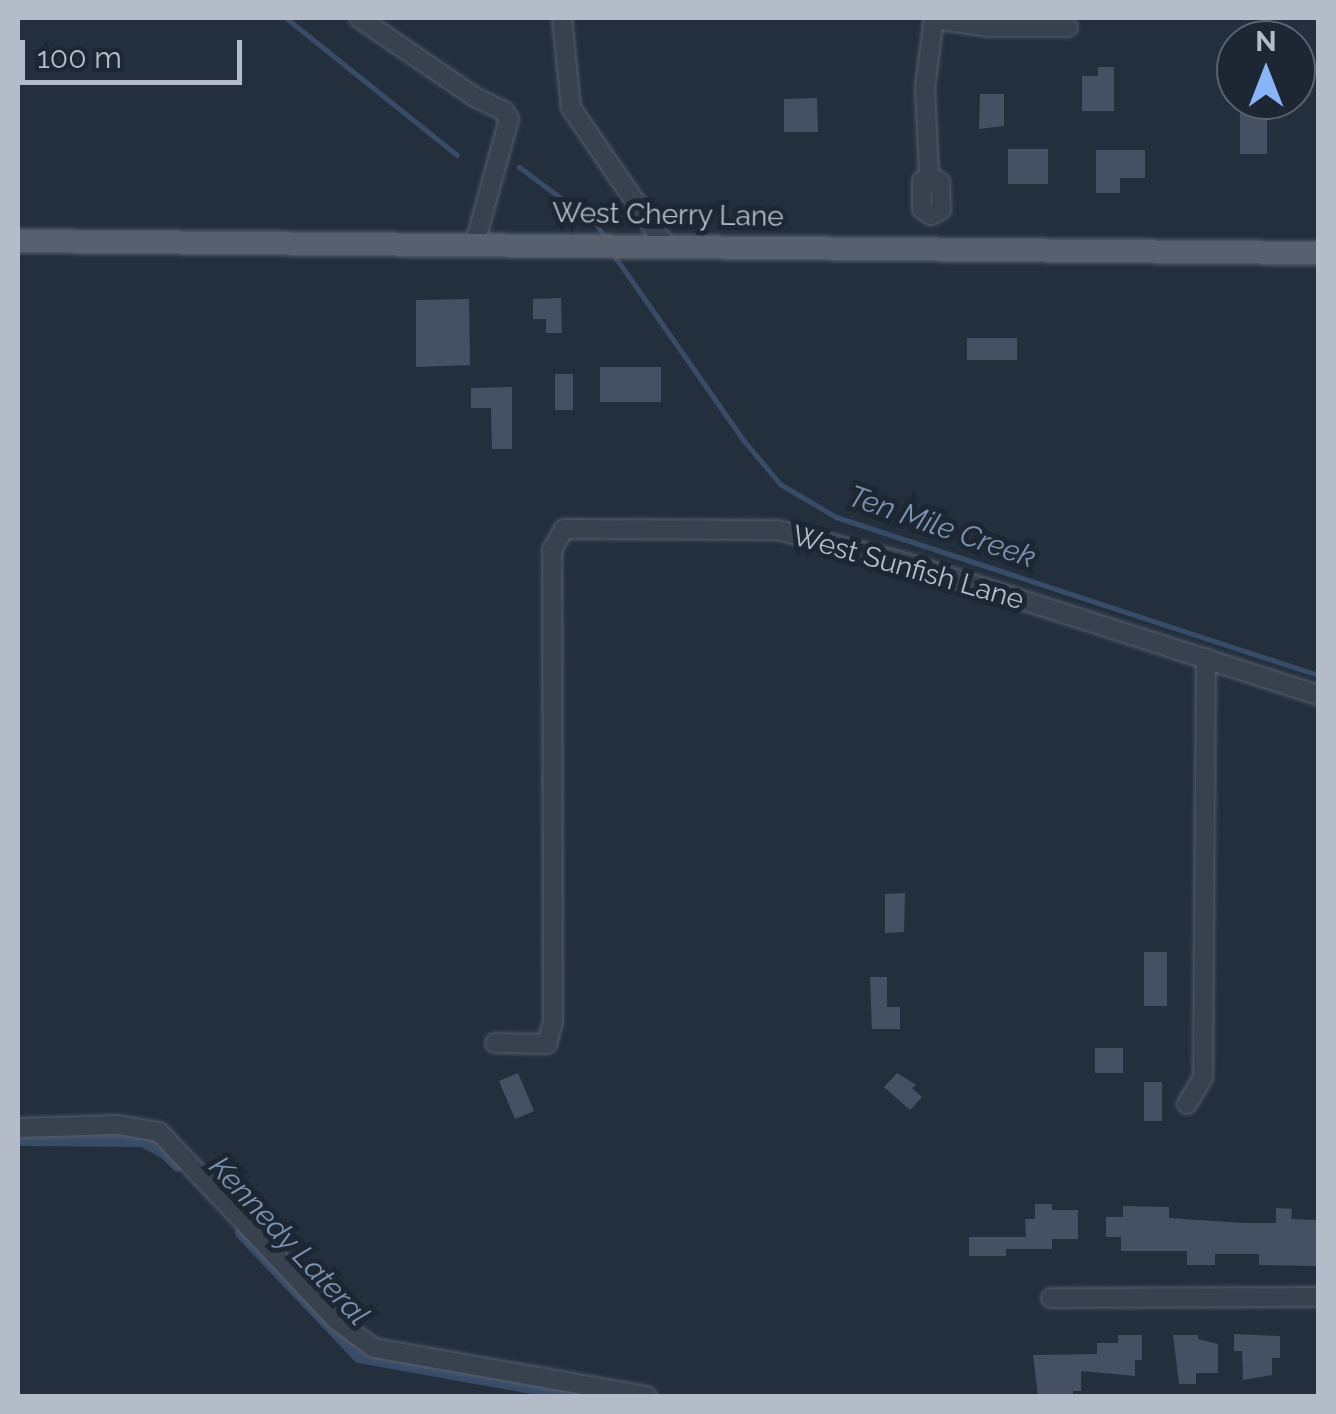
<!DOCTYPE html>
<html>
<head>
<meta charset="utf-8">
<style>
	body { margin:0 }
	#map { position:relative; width:1336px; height:1414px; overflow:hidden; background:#242f3e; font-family:Raleway,sans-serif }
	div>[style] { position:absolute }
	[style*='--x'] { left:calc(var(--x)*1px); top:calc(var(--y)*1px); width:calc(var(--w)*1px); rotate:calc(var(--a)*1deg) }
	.stream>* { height:5px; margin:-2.5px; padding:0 2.5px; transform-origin:2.5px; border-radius:2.5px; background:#394c67 }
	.canal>* { height:15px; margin:-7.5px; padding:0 7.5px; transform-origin:7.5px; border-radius:7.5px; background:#394c67 }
	.building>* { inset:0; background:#455162 }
	.roads { filter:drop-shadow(0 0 2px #565f6c) drop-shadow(0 0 2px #565f6c) }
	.minor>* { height:18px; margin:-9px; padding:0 9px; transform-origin:9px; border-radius:9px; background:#38414e }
	.major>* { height:22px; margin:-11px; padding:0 11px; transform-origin:11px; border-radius:11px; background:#56606e }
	span { translate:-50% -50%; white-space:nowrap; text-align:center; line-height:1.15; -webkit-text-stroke:10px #1d2633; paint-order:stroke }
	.street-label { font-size:28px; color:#b4bcc9 }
	.water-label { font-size:30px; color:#7c92b1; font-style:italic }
	.frame { position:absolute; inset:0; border:20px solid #b4bcc9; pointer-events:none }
	.north { position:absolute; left:1216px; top:20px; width:100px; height:100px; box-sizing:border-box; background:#1d2633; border:2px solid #59626f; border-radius:50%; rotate:0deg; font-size:28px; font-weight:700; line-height:40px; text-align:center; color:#b4bcc9 }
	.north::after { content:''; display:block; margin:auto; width:35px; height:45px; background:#8ab4f8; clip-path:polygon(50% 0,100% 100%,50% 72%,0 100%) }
	.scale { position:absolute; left:20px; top:40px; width:222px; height:45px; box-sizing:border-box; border:5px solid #b4bcc9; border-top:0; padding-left:12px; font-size:30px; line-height:35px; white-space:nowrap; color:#b4bcc9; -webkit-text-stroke:8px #1d2633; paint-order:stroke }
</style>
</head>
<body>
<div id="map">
	<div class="stream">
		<div style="--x:286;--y:18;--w:219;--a:38.7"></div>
		<div style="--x:519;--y:167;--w:97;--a:36.6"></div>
		<div style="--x:597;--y:225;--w:17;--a:59"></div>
		<div style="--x:613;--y:254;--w:228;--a:55"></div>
		<div style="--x:744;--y:441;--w:56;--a:50.1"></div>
		<div style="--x:780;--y:484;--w:65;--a:30.5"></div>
		<div style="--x:836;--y:517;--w:507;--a:18.15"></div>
	</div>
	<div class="canal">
		<div style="--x:18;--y:1138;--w:124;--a:0.5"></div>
		<div style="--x:142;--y:1139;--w:26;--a:28"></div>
		<div style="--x:165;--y:1151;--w:18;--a:45"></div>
		<div style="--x:242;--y:1232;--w:170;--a:46.4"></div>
		<div style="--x:359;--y:1355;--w:231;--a:10.2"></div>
	</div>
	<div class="building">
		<div style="clip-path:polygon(1098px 67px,1114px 67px,1114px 111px,1082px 111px,1082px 76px,1098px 76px)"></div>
		<div style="clip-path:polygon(980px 94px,1004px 94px,1004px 126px,979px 129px)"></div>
		<div style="clip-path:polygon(817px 98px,818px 132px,784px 132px,784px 99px)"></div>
		<div style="clip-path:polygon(1240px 104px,1267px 104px,1267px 154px,1240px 154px)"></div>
		<div style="clip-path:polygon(1008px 149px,1048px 149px,1048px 184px,1008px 184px)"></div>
		<div style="clip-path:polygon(1096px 150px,1145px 150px,1145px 178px,1120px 178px,1120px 193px,1096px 193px)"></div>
		<div style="clip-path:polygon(561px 298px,562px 333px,546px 333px,546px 319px,533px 319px,533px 299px)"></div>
		<div style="clip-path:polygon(469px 299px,470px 365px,416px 367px,416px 300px)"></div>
		<div style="clip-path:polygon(967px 338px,1017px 338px,1017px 360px,967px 360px)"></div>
		<div style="clip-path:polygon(600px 367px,661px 367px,661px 402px,600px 402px)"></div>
		<div style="clip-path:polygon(555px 374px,573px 374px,573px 410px,555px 410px)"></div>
		<div style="clip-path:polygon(512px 387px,512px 449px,492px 449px,491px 408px,471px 408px,471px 388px)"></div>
		<div style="clip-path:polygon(905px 893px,904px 932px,885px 933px,885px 894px)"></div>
		<div style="clip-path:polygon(1144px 952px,1167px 952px,1167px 1006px,1144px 1006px)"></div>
		<div style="clip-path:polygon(870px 977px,887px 977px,887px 1007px,900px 1007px,900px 1029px,872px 1029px)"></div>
		<div style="clip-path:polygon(1095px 1048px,1123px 1048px,1123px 1073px,1095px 1073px)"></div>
		<div style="clip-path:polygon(518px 1073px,534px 1111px,515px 1119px,499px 1081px)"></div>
		<div style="clip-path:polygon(897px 1073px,916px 1085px,912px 1088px,922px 1097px,910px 1110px,884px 1087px)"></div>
		<div style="clip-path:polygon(1144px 1082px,1162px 1082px,1162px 1121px,1144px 1121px)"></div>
		<div style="clip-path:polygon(1035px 1204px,1052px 1204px,1052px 1210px,1078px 1210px,1078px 1239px,1052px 1239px,1052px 1249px,1006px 1249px,1006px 1256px,969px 1256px,969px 1237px,1026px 1237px,1025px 1219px,1035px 1219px)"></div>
		<div style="clip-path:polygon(1123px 1206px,1169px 1207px,1169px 1218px,1243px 1223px,1276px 1223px,1276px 1208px,1292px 1209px,1291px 1219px,1318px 1220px,1318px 1266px,1259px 1265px,1259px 1254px,1215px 1254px,1215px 1265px,1187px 1265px,1187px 1251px,1121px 1251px,1121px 1237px,1106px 1237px,1106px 1217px,1123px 1217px)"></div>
		<div style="clip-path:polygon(1234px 1334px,1280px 1336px,1280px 1358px,1272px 1358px,1272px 1375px,1243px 1380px,1242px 1351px,1234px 1351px)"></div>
		<div style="clip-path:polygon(1118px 1335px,1142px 1335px,1142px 1360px,1135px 1360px,1135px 1376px,1081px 1371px,1081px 1391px,1073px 1391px,1073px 1396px,1038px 1396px,1033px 1355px,1097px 1354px,1097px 1343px,1118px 1343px)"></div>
		<div style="clip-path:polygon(1173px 1335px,1198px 1335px,1198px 1339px,1218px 1344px,1218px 1373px,1196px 1373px,1196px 1384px,1179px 1384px)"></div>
	</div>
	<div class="roads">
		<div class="minor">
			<div style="--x:359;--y:18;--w:140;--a:34.3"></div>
			<div style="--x:475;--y:97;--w:32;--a:26"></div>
			<div style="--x:504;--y:111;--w:9;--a:58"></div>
			<div style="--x:509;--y:119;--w:129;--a:105.3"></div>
			<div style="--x:562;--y:18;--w:90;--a:84.3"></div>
			<div style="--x:571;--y:108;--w:166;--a:55.5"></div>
			<div style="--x:934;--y:19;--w:56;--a:8.3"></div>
			<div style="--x:989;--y:27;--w:79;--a:0"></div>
			<div style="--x:929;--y:176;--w:13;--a:29"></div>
			<div style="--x:940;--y:182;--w:28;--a:88"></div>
			<div style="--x:941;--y:210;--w:11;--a:153"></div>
			<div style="--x:931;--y:215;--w:11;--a:-146"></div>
			<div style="--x:922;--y:209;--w:28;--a:-90"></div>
			<div style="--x:922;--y:181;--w:9;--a:-36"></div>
			<div style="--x:929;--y:176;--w:89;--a:-92.6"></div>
			<div style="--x:925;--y:87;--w:70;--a:-82.6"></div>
			<div style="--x:495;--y:1043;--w:52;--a:1.1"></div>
			<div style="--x:547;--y:1044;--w:23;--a:-75"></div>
			<div style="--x:553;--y:1022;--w:472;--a:-90.1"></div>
			<div style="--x:552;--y:550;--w:24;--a:-60"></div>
			<div style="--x:564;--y:529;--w:214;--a:0.3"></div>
			<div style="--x:778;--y:530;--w:133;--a:14.3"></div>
			<div style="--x:907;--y:563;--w:432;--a:17.8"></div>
			<div style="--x:1187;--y:1104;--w:31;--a:-59"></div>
			<div style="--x:1203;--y:1077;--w:419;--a:-89.6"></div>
			<div style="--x:18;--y:1128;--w:100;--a:-1.7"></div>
			<div style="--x:118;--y:1125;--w:42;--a:9.7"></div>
			<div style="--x:159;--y:1132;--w:258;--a:46.7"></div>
			<div style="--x:336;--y:1320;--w:47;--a:36.4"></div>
			<div style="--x:374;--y:1348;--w:277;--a:10"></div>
			<div style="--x:1051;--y:1298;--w:267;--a:-0.2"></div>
		</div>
		<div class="major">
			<div style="--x:18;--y:241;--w:1300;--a:0.53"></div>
		</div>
	</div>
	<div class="street-label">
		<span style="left:668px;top:215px;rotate:1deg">West Cherry Lane</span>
		<span style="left:908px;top:568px;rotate:16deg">West Sunfish Lane</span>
	</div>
	<div class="water-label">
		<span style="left:942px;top:527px;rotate:19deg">Ten Mile Creek</span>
		<span style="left:289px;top:1241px;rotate:47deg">Kennedy Lateral</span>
	</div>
	<div class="frame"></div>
	<div class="north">N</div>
	<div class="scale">100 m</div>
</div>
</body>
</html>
